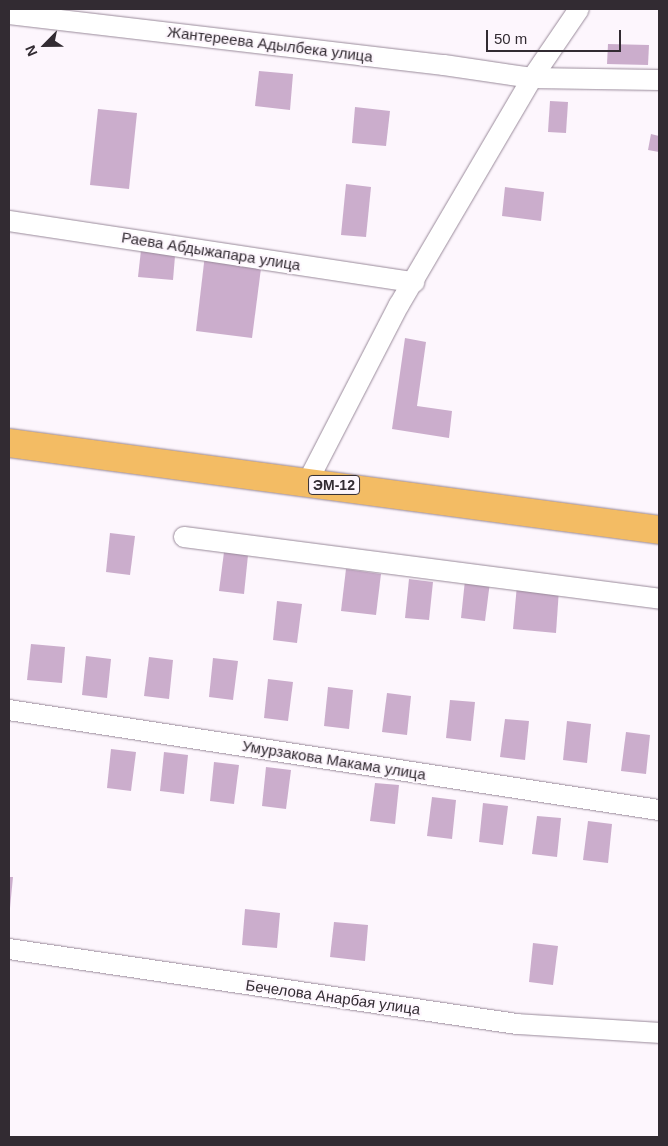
<!DOCTYPE html>
<html>
<head>
<meta charset="utf-8">
<style>
	body { margin:0 }
	#map { position:relative; width:668px; height:1146px; overflow:hidden; background:#fdf6fd; font-family:Arial,sans-serif }
	div>[style] { position:absolute }
	[style*='--x'] { left:calc(var(--x)*1px); top:calc(var(--y)*1px); width:calc(var(--w)*1px); rotate:calc(var(--a)*1deg) }
	.building>* { inset:0; background:#cbadcc }
	.roads { filter:drop-shadow(0 0 1px #998a9a) drop-shadow(0 0 1px #998a9a) }
	.minor>* { height:20px; margin:-10px; padding:0 10px; transform-origin:10px; border-radius:10px; background:#fff }
	.trunk>* { height:28px; margin:-14px; padding:0 14px; transform-origin:14px; border-radius:14px; background:#f3bc64 }
	span { translate:-50% -50%; white-space:nowrap; text-align:center; line-height:1.15; -webkit-text-stroke:4px #fdf6fd; paint-order:stroke }
	.shield-label span { padding:1px 4px; background:#fdf6fd; border:1px solid; border-radius:4px; -webkit-text-stroke-width:0 }
	.shield-label { font-size:14px; color:#322b32; font-weight:700 }
	.street-label { font-size:15px; color:#322b32 }
	.frame { position:absolute; inset:0; border:10px solid #322b32; pointer-events:none }
	.north { position:absolute; left:20px; top:20px; width:50px; height:50px; -webkit-text-stroke:4px #fdf6fd; paint-order:stroke; rotate:247deg; font-size:14px; font-weight:700; line-height:20px; text-align:center; color:#322b32 }
	.north::after { content:''; display:block; margin:auto; width:18px; height:22px; background:#322b32; clip-path:polygon(50% 0,100% 100%,50% 72%,0 100%) }
	.scale { position:absolute; left:486px; top:30px; width:135px; height:22px; box-sizing:border-box; border:2px solid #322b32; border-top:0; padding-left:6px; font-size:15px; line-height:18px; white-space:nowrap; color:#322b32; -webkit-text-stroke:4px #fdf6fd; paint-order:stroke }
</style>
</head>
<body>
<div id="map">
	<div class="building">
		<div style="clip-path:polygon(608px 44px,649px 45px,648px 65px,607px 64px)"></div>
		<div style="clip-path:polygon(259px 71px,293px 74px,290px 110px,255px 106px)"></div>
		<div style="clip-path:polygon(550px 101px,568px 102px,566px 133px,548px 132px)"></div>
		<div style="clip-path:polygon(355px 107px,390px 111px,386px 146px,352px 143px)"></div>
		<div style="clip-path:polygon(98px 109px,137px 113px,129px 189px,90px 185px)"></div>
		<div style="clip-path:polygon(651px 134px,659px 136px,659px 152px,648px 150px)"></div>
		<div style="clip-path:polygon(346px 184px,371px 187px,366px 237px,341px 235px)"></div>
		<div style="clip-path:polygon(505px 187px,544px 192px,541px 221px,502px 216px)"></div>
		<div style="clip-path:polygon(142px 241px,176px 244px,173px 280px,138px 277px)"></div>
		<div style="clip-path:polygon(206px 246px,263px 253px,252px 338px,196px 331px)"></div>
		<div style="clip-path:polygon(405px 338px,426px 342px,417px 406px,452px 411px,449px 438px,392px 429px)"></div>
		<div style="clip-path:polygon(110px 533px,135px 536px,130px 575px,106px 572px)"></div>
		<div style="clip-path:polygon(224px 552px,248px 555px,244px 594px,219px 591px)"></div>
		<div style="clip-path:polygon(346px 569px,381px 574px,376px 615px,341px 611px)"></div>
		<div style="clip-path:polygon(409px 579px,433px 582px,429px 620px,405px 618px)"></div>
		<div style="clip-path:polygon(465px 580px,490px 582px,485px 621px,461px 618px)"></div>
		<div style="clip-path:polygon(517px 585px,559px 589px,556px 633px,513px 629px)"></div>
		<div style="clip-path:polygon(277px 601px,302px 604px,297px 643px,273px 640px)"></div>
		<div style="clip-path:polygon(31px 644px,65px 647px,62px 683px,27px 680px)"></div>
		<div style="clip-path:polygon(86px 656px,111px 659px,107px 698px,82px 695px)"></div>
		<div style="clip-path:polygon(149px 657px,173px 660px,169px 699px,144px 696px)"></div>
		<div style="clip-path:polygon(213px 658px,238px 661px,233px 700px,209px 697px)"></div>
		<div style="clip-path:polygon(268px 679px,293px 682px,288px 721px,264px 718px)"></div>
		<div style="clip-path:polygon(328px 687px,353px 690px,349px 729px,324px 726px)"></div>
		<div style="clip-path:polygon(387px 693px,411px 696px,407px 735px,382px 732px)"></div>
		<div style="clip-path:polygon(450px 700px,475px 702px,471px 741px,446px 738px)"></div>
		<div style="clip-path:polygon(505px 719px,529px 721px,525px 760px,500px 757px)"></div>
		<div style="clip-path:polygon(567px 721px,591px 724px,587px 763px,563px 760px)"></div>
		<div style="clip-path:polygon(626px 732px,650px 735px,646px 774px,621px 771px)"></div>
		<div style="clip-path:polygon(111px 749px,136px 752px,131px 791px,107px 788px)"></div>
		<div style="clip-path:polygon(164px 752px,188px 755px,184px 794px,160px 791px)"></div>
		<div style="clip-path:polygon(214px 762px,239px 765px,234px 804px,210px 801px)"></div>
		<div style="clip-path:polygon(266px 767px,291px 770px,286px 809px,262px 806px)"></div>
		<div style="clip-path:polygon(375px 783px,399px 785px,395px 824px,370px 821px)"></div>
		<div style="clip-path:polygon(432px 797px,456px 800px,452px 839px,427px 836px)"></div>
		<div style="clip-path:polygon(483px 803px,508px 806px,503px 845px,479px 842px)"></div>
		<div style="clip-path:polygon(537px 816px,561px 818px,557px 857px,532px 854px)"></div>
		<div style="clip-path:polygon(588px 821px,612px 824px,608px 863px,583px 860px)"></div>
		<div style="clip-path:polygon(9px 877px,13px 877px,10px 908px,9px 908px)"></div>
		<div style="clip-path:polygon(245px 909px,280px 913px,277px 948px,242px 945px)"></div>
		<div style="clip-path:polygon(334px 922px,368px 925px,365px 961px,330px 957px)"></div>
		<div style="clip-path:polygon(533px 943px,558px 946px,553px 985px,529px 982px)"></div>
	</div>
	<div class="roads">
		<div class="minor">
			<div style="--x:9;--y:14;--w:438;--a:6.7"></div>
			<div style="--x:444;--y:65;--w:89;--a:8.4"></div>
			<div style="--x:532;--y:78;--w:127;--a:0.9"></div>
			<div style="--x:9;--y:221;--w:410;--a:8.6"></div>
			<div style="--x:308;--y:481;--w:198;--a:-62.7"></div>
			<div style="--x:399;--y:305;--w:263;--a:-59.6"></div>
			<div style="--x:532;--y:78;--w:83;--a:-55.7"></div>
			<div style="--x:184;--y:537;--w:479;--a:7.4"></div>
			<div style="--x:9;--y:710;--w:658;--a:8.75"></div>
			<div style="--x:9;--y:949;--w:514;--a:8.4"></div>
			<div style="--x:517;--y:1024;--w:142;--a:3.6"></div>
		</div>
		<div class="trunk">
			<div style="--x:9;--y:443;--w:656;--a:7.62"></div>
		</div>
	</div>
	<div class="shield-label">
		<span style="left:334px;top:485px">ЭМ-12</span>
	</div>
	<div class="street-label">
		<span style="left:270px;top:44px;rotate:7deg">Жантереева Адылбека улица</span>
		<span style="left:211px;top:251px;rotate:9deg">Раева Абдыжапара улица</span>
		<span style="left:334px;top:760px;rotate:9deg">Умурзакова Макама улица</span>
		<span style="left:333px;top:997px;rotate:8deg">Бечелова Анарбая улица</span>
	</div>
	<div class="frame"></div>
	<div class="north">N</div>
	<div class="scale">50 m</div>
</div>
</body>
</html>
